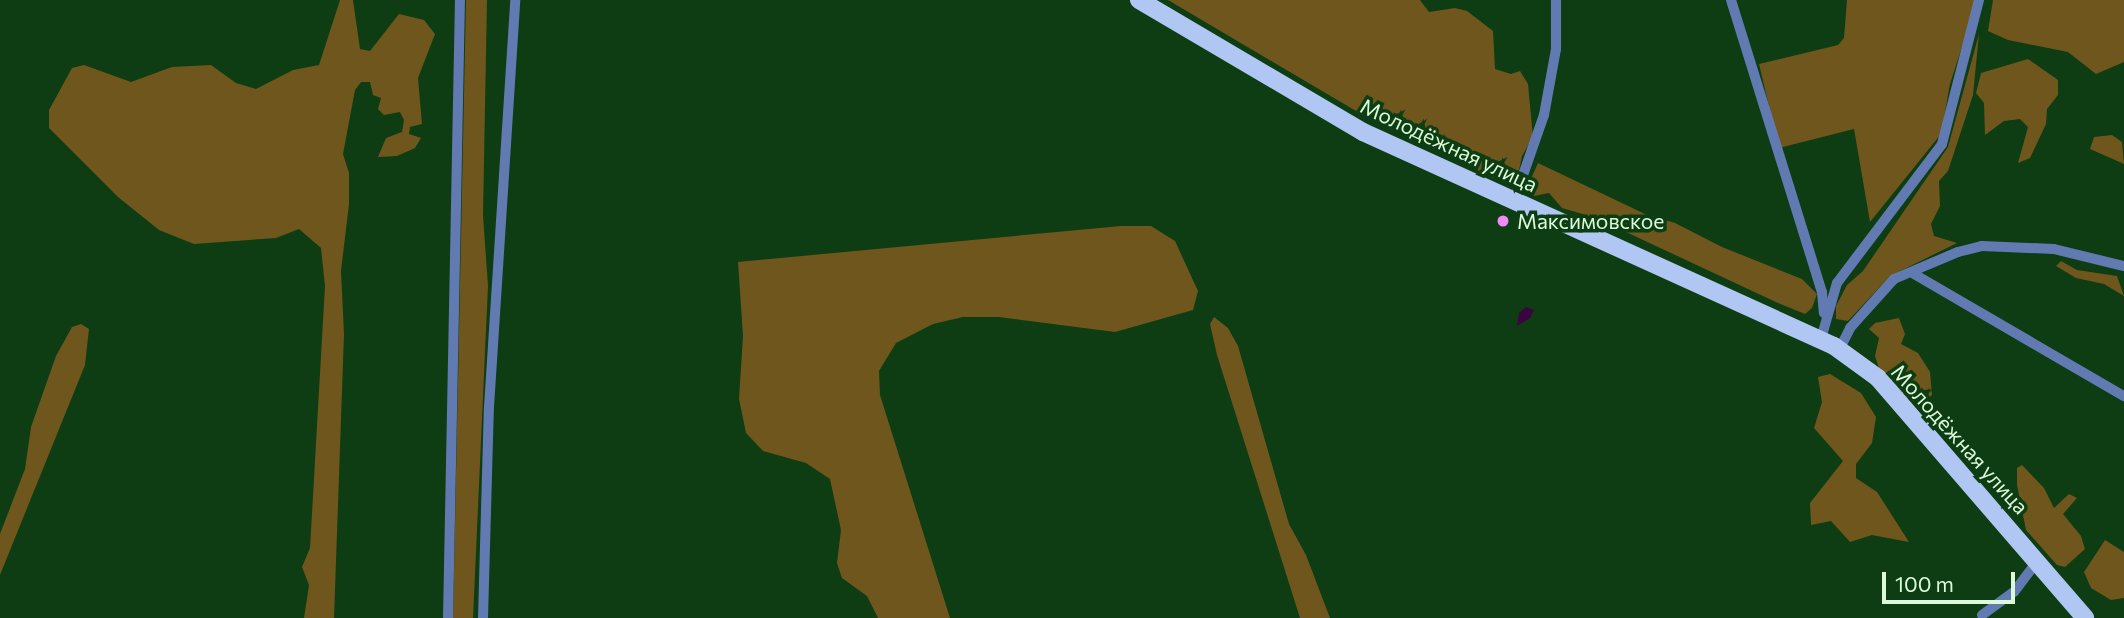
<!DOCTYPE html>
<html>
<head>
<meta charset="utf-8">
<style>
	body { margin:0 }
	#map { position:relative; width:2124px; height:618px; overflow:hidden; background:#0e3d13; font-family:Commissioner,sans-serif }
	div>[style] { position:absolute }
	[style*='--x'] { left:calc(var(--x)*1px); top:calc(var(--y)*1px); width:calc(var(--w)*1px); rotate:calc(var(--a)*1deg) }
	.green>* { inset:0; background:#6f561c }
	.water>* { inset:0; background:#3b0340 }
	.street>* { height:10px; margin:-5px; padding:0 5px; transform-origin:5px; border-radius:5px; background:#617bb2 }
	.primary>* { height:18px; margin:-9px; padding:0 9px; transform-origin:9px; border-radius:9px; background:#b0c6f3 }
	.dots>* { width:19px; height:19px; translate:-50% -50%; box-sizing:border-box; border:4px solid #0e3d13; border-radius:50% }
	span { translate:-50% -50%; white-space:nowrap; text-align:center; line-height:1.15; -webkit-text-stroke:7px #0e3d13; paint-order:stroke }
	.street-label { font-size:21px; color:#dbfada }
	.poi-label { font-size:21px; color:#dbfada }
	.left { translate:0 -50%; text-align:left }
	.scale { position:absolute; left:1882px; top:572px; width:133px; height:32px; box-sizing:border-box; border:4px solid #dbfada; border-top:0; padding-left:9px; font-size:21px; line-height:24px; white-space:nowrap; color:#dbfada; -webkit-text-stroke:5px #0e3d13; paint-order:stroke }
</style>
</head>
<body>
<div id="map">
	<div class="green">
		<div style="clip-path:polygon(340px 0,353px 0,360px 49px,370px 51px,399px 14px,424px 20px,435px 34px,418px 78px,422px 124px,410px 127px,409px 134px,421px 138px,415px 148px,397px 156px,378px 157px,386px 138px,402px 132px,404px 120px,400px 112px,384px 115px,378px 109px,381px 98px,373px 95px,370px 82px,361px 82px,355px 90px,343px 154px,349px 173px,349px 204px,341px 271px,344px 334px,334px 618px,304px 618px,309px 585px,302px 567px,310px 548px,325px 286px,321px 248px,299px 229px,276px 238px,194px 244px,159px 230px,118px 197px,49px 128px,49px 110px,72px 68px,84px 65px,131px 82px,172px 67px,211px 65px,236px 83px,256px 89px,293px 70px,319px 65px)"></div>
		<div style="clip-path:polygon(466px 0,487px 0,483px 215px,488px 286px,473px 618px,453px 618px)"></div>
		<div style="clip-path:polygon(1168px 0,1420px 0,1429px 12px,1455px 8px,1467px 11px,1493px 31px,1495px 69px,1511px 74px,1520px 71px,1528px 84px,1533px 137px,1522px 156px,1518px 175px,1511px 186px,1373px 121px)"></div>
		<div style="clip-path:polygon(1847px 0,1977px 0,1950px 84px,1941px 134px,1870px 222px,1854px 129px,1779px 148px,1759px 64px,1838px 45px,1844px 38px)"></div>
		<div style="clip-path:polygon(1993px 0,2124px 0,2124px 62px,2096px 74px,2068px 52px,2008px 40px,1988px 31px)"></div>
		<div style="clip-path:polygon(1979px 34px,1973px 95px,1948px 171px,1939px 181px,1940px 206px,1931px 224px,1934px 236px,1957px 243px,1890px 276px,1848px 321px,1836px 319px,1836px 306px,1847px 285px,1863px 271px,1948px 147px)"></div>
		<div style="clip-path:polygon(2028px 59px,2058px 80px,2058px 95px,2047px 109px,2046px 124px,2030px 158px,2018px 163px,2028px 127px,2020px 119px,2004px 121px,1985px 135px,1984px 103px,1976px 93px,1981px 73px)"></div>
		<div style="clip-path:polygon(2112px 135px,2122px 142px,2124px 164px,2090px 149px,2094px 137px)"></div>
		<div style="clip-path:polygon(1538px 163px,1645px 214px,1675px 223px,1722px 247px,1802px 279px,1817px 294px,1812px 308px,1805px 314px,1778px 303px,1596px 218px,1562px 208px,1549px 193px,1534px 196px,1526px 190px)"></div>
		<div style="clip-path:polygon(1121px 226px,1151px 226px,1175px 241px,1198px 291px,1193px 310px,1115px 332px,999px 317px,963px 317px,933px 324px,896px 343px,879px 371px,880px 395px,950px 618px,878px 618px,867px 596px,842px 578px,837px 563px,841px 530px,830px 479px,806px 463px,763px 451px,746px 433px,739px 399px,743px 336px,738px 262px)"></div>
		<div style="clip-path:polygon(2061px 261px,2077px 270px,2117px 276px,2124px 296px,2104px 284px,2076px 278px,2056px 266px)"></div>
		<div style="clip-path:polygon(1214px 317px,1228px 328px,1238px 346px,1289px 524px,1306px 555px,1330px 618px,1300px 618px,1217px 355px,1210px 324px)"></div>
		<div style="clip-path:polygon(1899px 318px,1905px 334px,1901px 344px,1918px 353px,1930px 372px,1932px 395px,1925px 402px,1906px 397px,1880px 371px,1875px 356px,1879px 338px,1869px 329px,1875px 323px)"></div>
		<div style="clip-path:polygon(81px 324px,89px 329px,85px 365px,0 575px,0 534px,25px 469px,31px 427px,56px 356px,72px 327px)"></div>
		<div style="clip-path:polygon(1830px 374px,1861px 393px,1876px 417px,1872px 443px,1856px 464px,1856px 478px,1877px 492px,1909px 542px,1872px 535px,1850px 542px,1831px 521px,1811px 525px,1810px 503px,1843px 461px,1814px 428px,1822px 402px,1818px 377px)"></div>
		<div style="clip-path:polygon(2022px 465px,2044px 488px,2054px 508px,2069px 494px,2077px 498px,2063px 514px,2081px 536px,2085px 549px,2065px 567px,2057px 565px,2026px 530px,2017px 485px,2017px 468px)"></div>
		<div style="clip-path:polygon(2105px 540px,2124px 552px,2124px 598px,2111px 600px,2091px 588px,2084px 572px)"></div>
	</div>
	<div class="water">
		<div style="clip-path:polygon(1526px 307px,1534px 310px,1530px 318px,1517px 326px,1519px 313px)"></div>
	</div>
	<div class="street">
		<div style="--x:1731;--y:0;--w:306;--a:72.7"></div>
		<div style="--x:1822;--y:292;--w:21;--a:85"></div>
		<div style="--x:1514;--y:201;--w:91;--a:-70.8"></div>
		<div style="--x:1544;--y:115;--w:67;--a:-79.7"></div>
		<div style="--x:1556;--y:49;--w:49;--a:-90"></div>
		<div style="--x:1914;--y:274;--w:243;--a:30.2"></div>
		<div style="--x:1821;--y:339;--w:58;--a:-74.1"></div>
		<div style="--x:1837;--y:283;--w:174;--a:-52.9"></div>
		<div style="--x:1942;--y:144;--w:149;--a:-75.6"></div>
		<div style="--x:1839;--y:350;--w:25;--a:-63"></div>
		<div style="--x:1850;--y:328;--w:66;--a:-48.1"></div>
		<div style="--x:1894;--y:279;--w:69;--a:-22.9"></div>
		<div style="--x:1958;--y:252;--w:25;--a:-14"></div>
		<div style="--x:1982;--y:246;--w:72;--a:2.4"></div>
		<div style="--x:2054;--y:249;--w:72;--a:13.7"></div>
		<div style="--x:1982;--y:615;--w:39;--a:-36"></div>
		<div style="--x:2014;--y:592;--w:38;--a:-53"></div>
		<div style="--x:448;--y:618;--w:618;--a:-88.89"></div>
		<div style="--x:483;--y:618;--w:211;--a:-88.4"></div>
		<div style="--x:489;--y:407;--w:408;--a:-86.3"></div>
	</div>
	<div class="primary">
		<div style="--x:1139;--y:0;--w:260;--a:30.5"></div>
		<div style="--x:1363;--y:132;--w:517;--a:24.43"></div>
		<div style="--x:1834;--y:346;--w:54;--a:36"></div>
		<div style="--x:1878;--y:378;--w:317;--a:49.2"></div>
	</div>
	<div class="dots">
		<div style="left:1503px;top:221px;background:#ef8bf6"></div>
	</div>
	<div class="street-label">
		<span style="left:1449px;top:145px;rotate:25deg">Молодёжная улица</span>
		<span style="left:1960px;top:439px;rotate:48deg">Молодёжная улица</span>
	</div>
	<div class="poi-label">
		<span class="left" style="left:1517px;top:221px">Максимовское</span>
	</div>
	<div class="scale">100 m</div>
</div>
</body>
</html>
